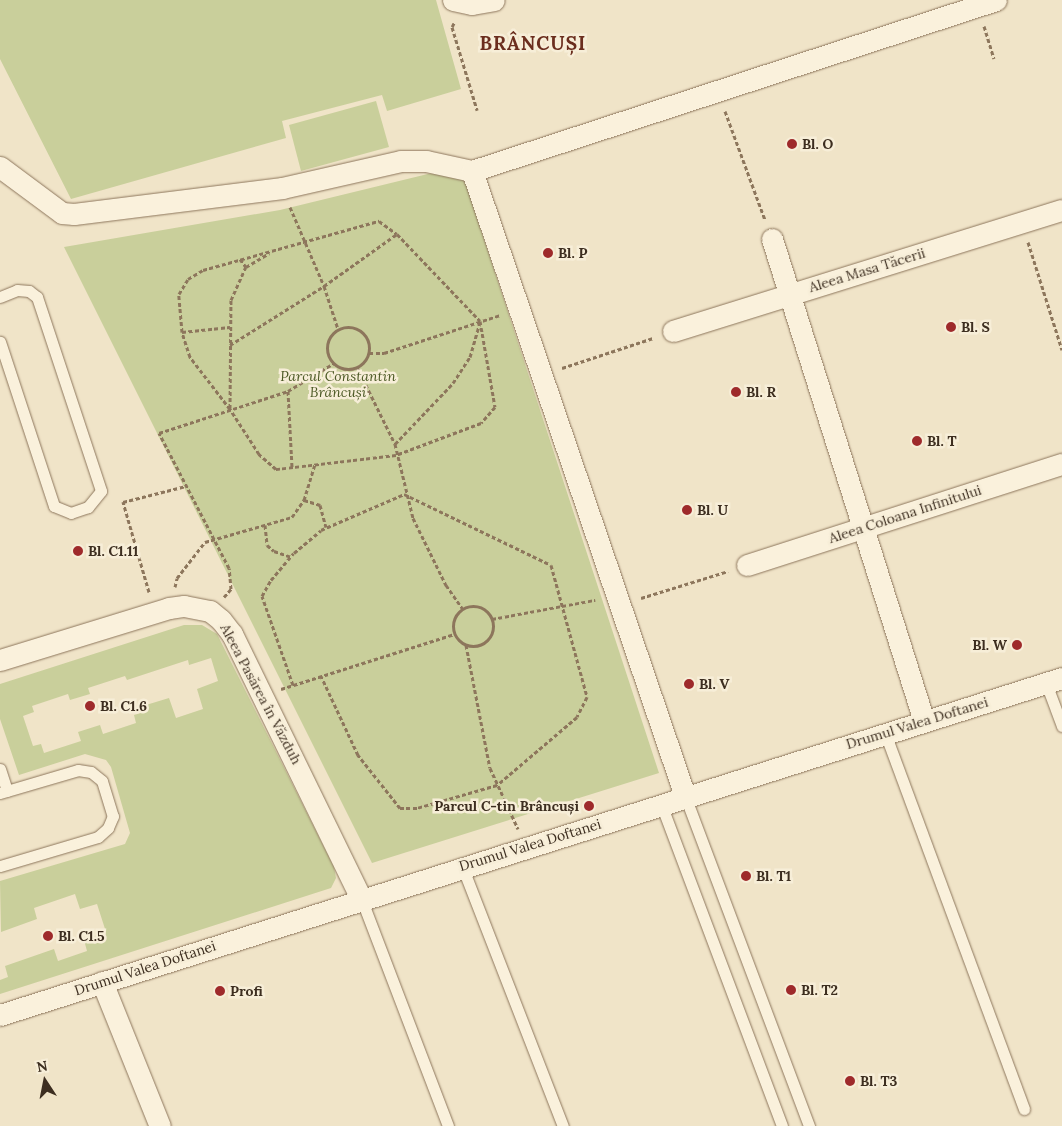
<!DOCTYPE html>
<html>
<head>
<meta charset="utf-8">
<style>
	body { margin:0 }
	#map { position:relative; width:1062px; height:1126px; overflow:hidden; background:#f0e4c8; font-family:Lora,serif }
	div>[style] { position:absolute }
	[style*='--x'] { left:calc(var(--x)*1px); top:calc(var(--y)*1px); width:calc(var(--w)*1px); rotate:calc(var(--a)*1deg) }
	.green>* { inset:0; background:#c9cf9b }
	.path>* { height:3px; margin-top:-1.5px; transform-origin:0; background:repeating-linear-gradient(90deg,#8d765c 0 4px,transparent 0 6.5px) }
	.path>.ring { margin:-1.5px; padding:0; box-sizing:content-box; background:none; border:3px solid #8d765c; border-radius:50% }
	.roads { filter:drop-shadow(0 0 1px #8d765c) drop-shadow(0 0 1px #8d765c) }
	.lane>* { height:11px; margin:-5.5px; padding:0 5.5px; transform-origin:5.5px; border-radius:5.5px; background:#faf1dc }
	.street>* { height:21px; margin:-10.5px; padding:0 10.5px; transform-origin:10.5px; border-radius:10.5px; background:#faf1dc }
	.dots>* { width:14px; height:14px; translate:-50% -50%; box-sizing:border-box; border:2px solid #f7eed8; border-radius:50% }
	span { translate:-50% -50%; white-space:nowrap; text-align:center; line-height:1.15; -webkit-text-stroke:5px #f7eed8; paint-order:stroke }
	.poi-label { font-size:14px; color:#3d2e20; font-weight:700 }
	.left { translate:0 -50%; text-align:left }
	.right { translate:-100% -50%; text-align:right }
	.street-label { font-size:14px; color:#3d2e20 }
	.park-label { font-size:14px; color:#4d5a26; font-style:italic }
	.district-label { font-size:19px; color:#6b2e1e; font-weight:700; letter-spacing:1px }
	.north { position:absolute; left:20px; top:1056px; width:50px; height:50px; -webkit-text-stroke:4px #f7eed8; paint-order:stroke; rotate:349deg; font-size:14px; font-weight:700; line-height:20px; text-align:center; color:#3d2e20 }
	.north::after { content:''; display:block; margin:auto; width:18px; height:22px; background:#3d2e20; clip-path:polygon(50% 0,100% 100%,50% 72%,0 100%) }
</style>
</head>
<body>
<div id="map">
	<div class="green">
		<div style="clip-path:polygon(0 0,436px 0,461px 89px,387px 111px,382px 95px,282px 121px,286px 138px,71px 199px,0 59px)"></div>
		<div style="clip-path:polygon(376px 101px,389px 147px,301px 171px,289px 125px)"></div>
		<div style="clip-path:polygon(436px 172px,464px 178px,659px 773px,372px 863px,64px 247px,280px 210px)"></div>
		<div style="clip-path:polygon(evenodd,184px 625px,202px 625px,217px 634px,334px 867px,336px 878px,331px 888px,0 994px,0 980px,8px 977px,5px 966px,54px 949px,58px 961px,87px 951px,84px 940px,106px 932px,97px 904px,80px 909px,75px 894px,34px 908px,37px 919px,1px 932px,0 881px,125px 844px,130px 833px,111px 767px,106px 760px,85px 754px,19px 775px,0 719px,0 684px,184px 625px,211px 658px,218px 681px,197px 689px,203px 709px,176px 718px,169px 698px,146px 705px,148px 711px,134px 715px,136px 723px,103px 734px,100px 725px,78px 732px,81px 741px,44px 753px,41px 744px,33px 746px,23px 716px,34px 712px,32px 706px,68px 694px,70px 700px,90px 694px,88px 688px,125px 676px,127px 680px,188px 660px,189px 665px,211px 658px)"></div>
	</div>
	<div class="path">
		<div style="--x:454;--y:23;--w:4;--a:117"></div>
		<div style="--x:452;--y:27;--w:87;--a:73.2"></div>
		<div style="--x:984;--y:26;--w:34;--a:73"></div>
		<div style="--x:725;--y:111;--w:116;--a:69.8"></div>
		<div style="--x:290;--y:207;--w:86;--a:66.7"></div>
		<div style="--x:324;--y:286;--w:45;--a:72"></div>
		<div style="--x:379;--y:221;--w:22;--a:36"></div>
		<div style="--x:397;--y:234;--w:120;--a:46.3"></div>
		<div style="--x:480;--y:321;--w:87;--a:80.1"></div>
		<div style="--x:495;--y:407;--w:21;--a:131"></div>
		<div style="--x:481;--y:423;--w:91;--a:159.4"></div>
		<div style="--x:396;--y:455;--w:121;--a:173.3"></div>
		<div style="--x:276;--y:469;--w:23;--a:-139"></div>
		<div style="--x:259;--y:454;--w:54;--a:-122.8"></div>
		<div style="--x:230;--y:409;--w:66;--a:-127.6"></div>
		<div style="--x:190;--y:357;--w:26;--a:-108"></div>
		<div style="--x:182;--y:332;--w:38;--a:-95"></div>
		<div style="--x:179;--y:294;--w:17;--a:-59"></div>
		<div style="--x:188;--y:279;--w:17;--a:-31"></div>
		<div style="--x:203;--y:270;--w:183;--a:-15.6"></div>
		<div style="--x:1028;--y:242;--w:113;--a:72.5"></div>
		<div style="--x:240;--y:259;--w:10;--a:53"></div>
		<div class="ring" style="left:327px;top:327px;width:39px;height:39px"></div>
		<div style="--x:182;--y:332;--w:48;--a:-5.9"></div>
		<div style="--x:230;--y:345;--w:111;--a:-32.1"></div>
		<div style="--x:324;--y:286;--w:90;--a:-35.5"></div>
		<div style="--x:369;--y:353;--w:15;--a:0"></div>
		<div style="--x:384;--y:353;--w:122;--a:-18.1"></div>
		<div style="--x:357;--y:367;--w:86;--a:63.7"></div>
		<div style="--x:395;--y:444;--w:76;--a:76.3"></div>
		<div style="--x:413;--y:518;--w:75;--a:63.8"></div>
		<div style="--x:446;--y:585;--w:29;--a:55"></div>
		<div style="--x:562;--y:368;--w:96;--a:-18.2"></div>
		<div style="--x:288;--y:391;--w:77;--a:87"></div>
		<div style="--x:230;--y:408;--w:108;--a:-89.5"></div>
		<div style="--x:231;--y:300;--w:36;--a:-66"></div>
		<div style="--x:246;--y:267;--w:27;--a:-31"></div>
		<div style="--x:395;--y:444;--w:84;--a:-46.4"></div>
		<div style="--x:453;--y:383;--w:31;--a:-57"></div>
		<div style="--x:470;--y:357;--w:36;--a:-74"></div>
		<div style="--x:304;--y:500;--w:17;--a:17"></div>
		<div style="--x:320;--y:505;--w:23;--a:75"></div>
		<div style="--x:265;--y:525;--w:20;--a:84"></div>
		<div style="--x:267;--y:545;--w:9;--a:41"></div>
		<div style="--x:274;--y:551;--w:18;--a:19"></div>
		<div style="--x:175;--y:587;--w:9;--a:-77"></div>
		<div style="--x:177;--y:578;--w:46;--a:-52.1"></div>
		<div style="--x:205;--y:542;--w:91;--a:-16"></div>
		<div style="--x:292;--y:517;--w:21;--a:-55"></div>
		<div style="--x:304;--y:500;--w:37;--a:-73"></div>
		<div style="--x:149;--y:592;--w:94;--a:-106.1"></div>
		<div style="--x:123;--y:502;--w:65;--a:-14.3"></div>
		<div style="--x:224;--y:597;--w:11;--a:-49"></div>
		<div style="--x:231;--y:589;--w:21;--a:-95"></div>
		<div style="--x:229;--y:568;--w:152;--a:-117.4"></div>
		<div style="--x:159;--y:433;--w:136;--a:-18"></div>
		<div style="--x:288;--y:391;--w:54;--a:-31.3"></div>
		<div style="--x:641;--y:598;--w:91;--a:-17.2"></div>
		<div class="ring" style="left:453px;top:606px;width:37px;height:37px"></div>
		<div style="--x:492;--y:619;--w:105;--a:-10.5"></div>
		<div style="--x:466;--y:645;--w:125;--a:79"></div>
		<div style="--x:490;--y:768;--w:67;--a:65.3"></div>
		<div style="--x:293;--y:685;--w:94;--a:-109.2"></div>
		<div style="--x:262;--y:596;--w:18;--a:-61"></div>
		<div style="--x:271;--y:580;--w:35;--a:-50"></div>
		<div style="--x:294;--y:553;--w:35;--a:-40"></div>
		<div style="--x:321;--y:530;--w:90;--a:-23.4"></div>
		<div style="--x:404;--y:494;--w:163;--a:25.8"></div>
		<div style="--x:551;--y:565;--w:137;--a:74.7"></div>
		<div style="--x:587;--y:697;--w:22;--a:117"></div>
		<div style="--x:577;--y:717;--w:105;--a:139.6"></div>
		<div style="--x:497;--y:785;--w:83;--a:164"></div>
		<div style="--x:417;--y:808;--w:17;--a:180"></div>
		<div style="--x:400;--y:808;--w:68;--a:-128.4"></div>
		<div style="--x:358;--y:755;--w:87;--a:-115.1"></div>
		<div style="--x:281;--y:689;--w:182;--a:-17.6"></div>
	</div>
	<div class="roads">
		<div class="lane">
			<div style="--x:0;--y:297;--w:18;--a:-22"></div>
			<div style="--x:17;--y:290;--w:12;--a:5"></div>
			<div style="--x:29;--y:291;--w:10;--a:37"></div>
			<div style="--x:37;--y:297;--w:204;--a:71.7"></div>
			<div style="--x:101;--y:491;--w:21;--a:129"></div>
			<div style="--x:88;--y:507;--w:18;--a:161"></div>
			<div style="--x:71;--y:513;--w:18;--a:-158"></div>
			<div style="--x:54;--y:506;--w:173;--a:-108.2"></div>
			<div style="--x:1046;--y:683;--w:46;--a:69.6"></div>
			<div style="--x:885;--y:733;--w:401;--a:69.7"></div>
			<div style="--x:0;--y:769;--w:23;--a:72"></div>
			<div style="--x:0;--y:793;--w:81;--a:-16.4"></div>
			<div style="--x:78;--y:770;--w:13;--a:9"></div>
			<div style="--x:91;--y:772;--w:14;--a:39"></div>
			<div style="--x:102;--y:781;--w:37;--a:73"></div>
			<div style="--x:113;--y:816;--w:13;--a:113"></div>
			<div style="--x:108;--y:828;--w:13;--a:138"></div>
			<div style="--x:98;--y:837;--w:102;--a:163.5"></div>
			<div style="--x:685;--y:796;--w:353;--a:69.4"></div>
			<div style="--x:661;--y:804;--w:344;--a:69.4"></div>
			<div style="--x:462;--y:866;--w:279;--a:68.8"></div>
			<div style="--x:361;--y:898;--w:244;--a:69.1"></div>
		</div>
		<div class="street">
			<div style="--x:453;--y:0;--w:19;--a:12"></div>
			<div style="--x:472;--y:4;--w:22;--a:-10"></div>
			<div style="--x:0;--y:167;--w:77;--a:36.6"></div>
			<div style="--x:62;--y:213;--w:12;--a:5"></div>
			<div style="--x:74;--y:214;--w:210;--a:-7.1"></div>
			<div style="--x:282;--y:188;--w:122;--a:-12.8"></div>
			<div style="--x:401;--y:161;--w:25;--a:0"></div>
			<div style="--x:426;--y:161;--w:47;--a:12.3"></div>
			<div style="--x:472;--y:171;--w:551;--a:-18.07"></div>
			<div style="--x:472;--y:171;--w:660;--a:71.18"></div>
			<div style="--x:772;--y:239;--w:505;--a:72.5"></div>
			<div style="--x:673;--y:331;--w:407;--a:-17.3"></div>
			<div style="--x:747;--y:565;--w:331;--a:-17.8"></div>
			<div style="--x:0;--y:660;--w:177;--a:-17.1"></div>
			<div style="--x:169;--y:608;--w:15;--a:-8"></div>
			<div style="--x:184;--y:606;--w:26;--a:11"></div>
			<div style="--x:210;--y:611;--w:14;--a:39"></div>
			<div style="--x:221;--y:620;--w:18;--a:52"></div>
			<div style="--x:232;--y:634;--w:294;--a:64"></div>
			<div style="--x:102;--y:982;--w:155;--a:68.1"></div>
			<div style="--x:0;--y:1015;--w:1114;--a:-17.61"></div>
		</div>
	</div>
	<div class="dots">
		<div style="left:792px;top:144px;background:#9e2a2b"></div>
		<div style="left:548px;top:253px;background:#9e2a2b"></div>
		<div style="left:951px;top:327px;background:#9e2a2b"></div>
		<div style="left:736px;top:392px;background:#9e2a2b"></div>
		<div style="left:917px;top:441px;background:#9e2a2b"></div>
		<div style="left:687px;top:510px;background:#9e2a2b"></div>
		<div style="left:78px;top:551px;background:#9e2a2b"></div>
		<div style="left:1017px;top:645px;background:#9e2a2b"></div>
		<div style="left:689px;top:684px;background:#9e2a2b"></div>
		<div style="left:90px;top:706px;background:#9e2a2b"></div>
		<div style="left:589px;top:806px;background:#9e2a2b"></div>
		<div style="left:746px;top:876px;background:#9e2a2b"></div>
		<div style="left:48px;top:936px;background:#9e2a2b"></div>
		<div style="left:791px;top:990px;background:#9e2a2b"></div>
		<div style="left:220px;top:991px;background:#9e2a2b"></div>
		<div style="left:850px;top:1081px;background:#9e2a2b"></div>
	</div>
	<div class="poi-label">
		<span class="left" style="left:802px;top:144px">Bl. O</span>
		<span class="left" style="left:558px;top:253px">Bl. P</span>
		<span class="left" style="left:961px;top:327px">Bl. S</span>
		<span class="left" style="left:746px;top:392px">Bl. R</span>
		<span class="left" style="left:927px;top:441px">Bl. T</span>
		<span class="left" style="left:697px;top:510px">Bl. U</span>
		<span class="left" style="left:88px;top:551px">Bl. C1.11</span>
		<span class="right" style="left:1007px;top:645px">Bl. W</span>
		<span class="left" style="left:699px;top:684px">Bl. V</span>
		<span class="left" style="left:100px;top:706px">Bl. C1.6</span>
		<span class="right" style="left:579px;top:806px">Parcul C-tin Brâncuși</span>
		<span class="left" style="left:756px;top:876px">Bl. T1</span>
		<span class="left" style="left:58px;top:936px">Bl. C1.5</span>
		<span class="left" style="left:801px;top:990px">Bl. T2</span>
		<span class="left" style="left:230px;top:991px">Profi</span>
		<span class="left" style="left:860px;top:1081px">Bl. T3</span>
	</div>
	<div class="street-label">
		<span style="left:867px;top:270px;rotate:-17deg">Aleea Masa Tăcerii</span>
		<span style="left:905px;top:514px;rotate:-18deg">Aleea Coloana Infinitului</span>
		<span style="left:261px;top:694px;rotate:62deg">Aleea Pasărea în Văzduh</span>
		<span style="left:917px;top:723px;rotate:-17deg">Drumul Valea Doftanei</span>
		<span style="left:530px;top:845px;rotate:-17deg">Drumul Valea Doftanei</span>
		<span style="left:145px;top:968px;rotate:-18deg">Drumul Valea Doftanei</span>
	</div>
	<div class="park-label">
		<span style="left:338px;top:384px">Parcul Constantin<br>Brâncuși</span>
	</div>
	<div class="district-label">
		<span style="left:533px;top:44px">BRÂNCUȘI</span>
	</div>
	<div class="north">N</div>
</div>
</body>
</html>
